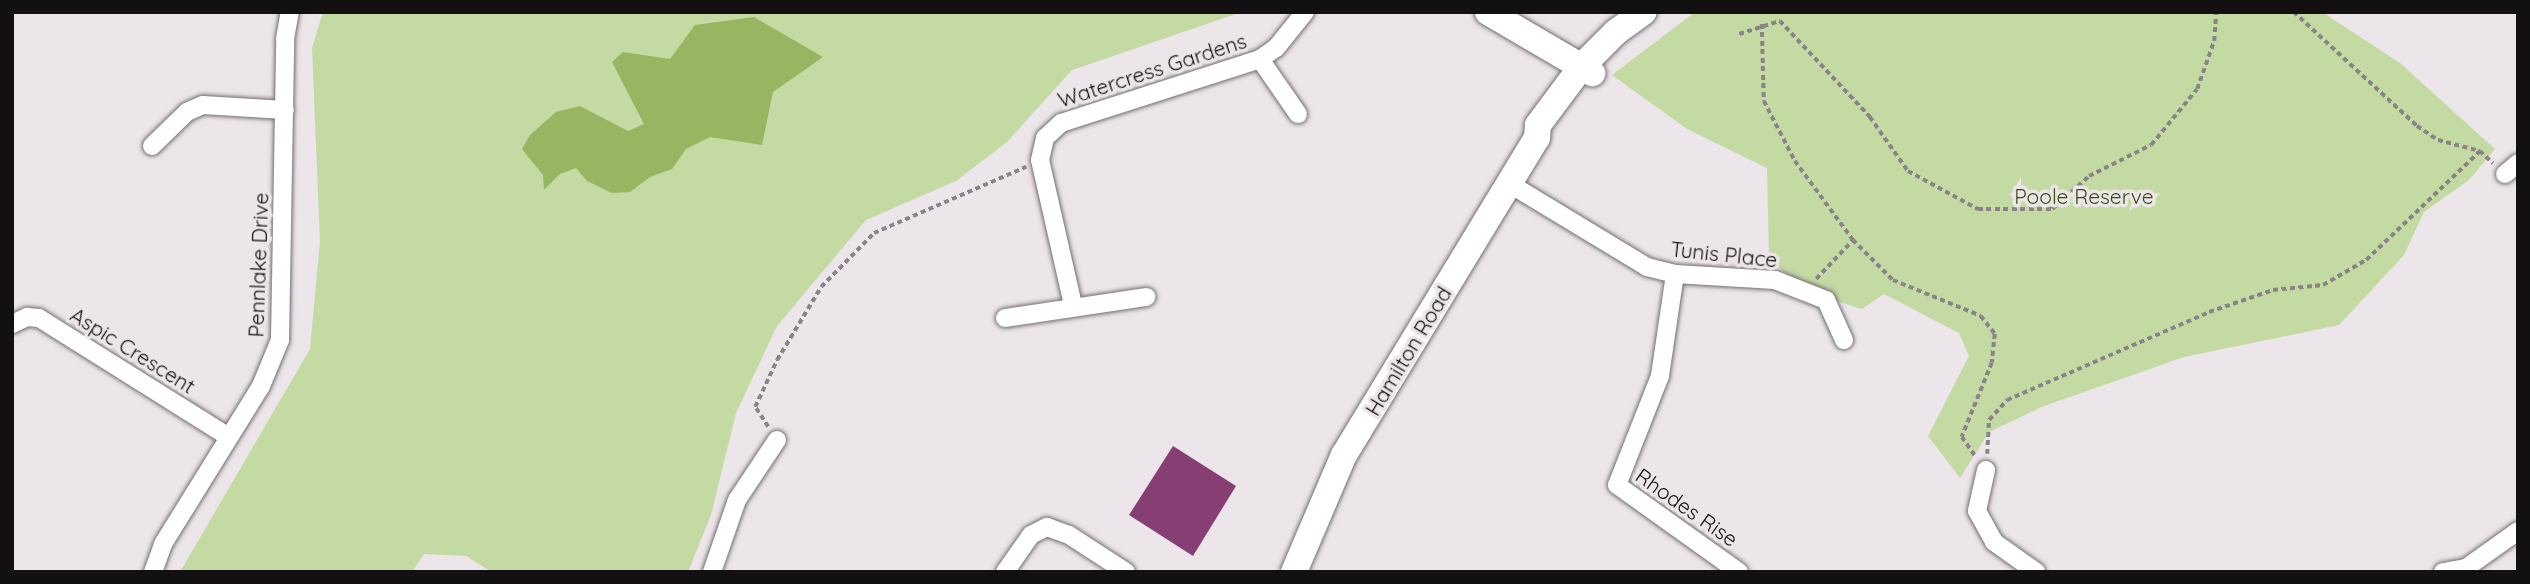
<!DOCTYPE html>
<html>
<head>
<meta charset="utf-8">
<style>
	body { margin:0 }
	#map { position:relative; width:2530px; height:584px; overflow:hidden; background:#ece5e9; font-family:Quicksand,sans-serif }
	div>[style] { position:absolute }
	[style*='--x'] { left:calc(var(--x)*1px); top:calc(var(--y)*1px); width:calc(var(--w)*1px); rotate:calc(var(--a)*1deg) }
	.green>* { inset:0; background:#c3daa3 }
	.water>* { inset:0; background:#96b661 }
	.building>* { inset:0; background:#873f73 }
	.path>* { height:3.5px; margin-top:-1.75px; transform-origin:0; background:repeating-linear-gradient(90deg,#8a8488 0 5px,transparent 0 8.5px) }
	.roads { filter:drop-shadow(0 0 2px #756e72) drop-shadow(0 0 2px #756e72) }
	.street>* { height:18px; margin:-9px; padding:0 9px; transform-origin:9px; border-radius:9px; background:#fff }
	.secondary>* { height:26px; margin:-13px; padding:0 13px; transform-origin:13px; border-radius:13px; background:#fff }
	span { translate:-50% -50%; white-space:nowrap; text-align:center; line-height:1.15; -webkit-text-stroke:7px #ece5e9; paint-order:stroke }
	.street-label { font-size:21px; color:#131012 }
	.park-label { font-size:21px; color:#3b4f11 }
	.frame { position:absolute; inset:0; border:14px solid #131012; pointer-events:none }
</style>
</head>
<body>
<div id="map">
	<div class="green">
		<div style="clip-path:polygon(323px 12px,1242px 12px,1072px 70px,1007px 142px,956px 181px,866px 220px,777px 326px,736px 413px,711px 515px,688px 572px,492px 572px,466px 556px,424px 554px,412px 572px,180px 572px,310px 349px,320px 241px,312px 48px)"></div>
		<div style="clip-path:polygon(1695px 12px,2322px 12px,2400px 63px,2495px 149px,2469px 180px,2424px 212px,2404px 255px,2339px 325px,2184px 357px,2044px 406px,1989px 432px,1960px 478px,1928px 436px,1969px 356px,1959px 333px,1884px 294px,1862px 309px,1805px 291px,1769px 258px,1767px 168px,1687px 129px,1612px 75px)"></div>
	</div>
	<div class="water">
		<div style="clip-path:polygon(754px 17px,823px 57px,773px 92px,762px 145px,710px 137px,686px 149px,672px 169px,650px 177px,630px 192px,612px 193px,587px 181px,576px 168px,560px 174px,544px 190px,543px 175px,522px 149px,530px 135px,556px 112px,580px 106px,628px 131px,644px 124px,612px 62px,623px 52px,670px 59px,695px 25px)"></div>
	</div>
	<div class="building">
		<div style="clip-path:polygon(1173px 446px,1236px 486px,1193px 556px,1129px 515px)"></div>
	</div>
	<div class="path">
		<div style="--x:2294;--y:12;--w:168;--a:42.8"></div>
		<div style="--x:2417;--y:126;--w:25;--a:34"></div>
		<div style="--x:2438;--y:140;--w:43;--a:14.7"></div>
		<div style="--x:2480;--y:151;--w:18;--a:43"></div>
		<div style="--x:1762;--y:24;--w:77;--a:88.5"></div>
		<div style="--x:1764;--y:101;--w:68;--a:62.7"></div>
		<div style="--x:1795;--y:161;--w:98;--a:53.7"></div>
		<div style="--x:1853;--y:240;--w:57;--a:45"></div>
		<div style="--x:1893;--y:280;--w:95;--a:22.2"></div>
		<div style="--x:1981;--y:316;--w:23;--a:52"></div>
		<div style="--x:1995;--y:334;--w:29;--a:96"></div>
		<div style="--x:1992;--y:363;--w:80;--a:112.1"></div>
		<div style="--x:1962;--y:437;--w:24;--a:55"></div>
		<div style="--x:1739;--y:34;--w:43;--a:-17.6"></div>
		<div style="--x:1780;--y:21;--w:132;--a:46.8"></div>
		<div style="--x:1870;--y:117;--w:66;--a:54.9"></div>
		<div style="--x:1908;--y:171;--w:80;--a:28.5"></div>
		<div style="--x:1978;--y:209;--w:74;--a:0"></div>
		<div style="--x:2052;--y:209;--w:50;--a:-41.7"></div>
		<div style="--x:2089;--y:176;--w:69;--a:-26.6"></div>
		<div style="--x:2151;--y:145;--w:72;--a:-50.6"></div>
		<div style="--x:2197;--y:89;--w:51;--a:-70.5"></div>
		<div style="--x:2214;--y:41;--w:29;--a:-86"></div>
		<div style="--x:1816;--y:279;--w:54;--a:-46.5"></div>
		<div style="--x:768;--y:427;--w:24;--a:-123"></div>
		<div style="--x:755;--y:407;--w:52;--a:-64.9"></div>
		<div style="--x:777;--y:360;--w:85;--a:-58.9"></div>
		<div style="--x:821;--y:287;--w:76;--a:-45.5"></div>
		<div style="--x:874;--y:233;--w:166;--a:-23.5"></div>
		<div style="--x:1987;--y:454;--w:34;--a:-87"></div>
		<div style="--x:1989;--y:420;--w:27;--a:-48"></div>
		<div style="--x:2007;--y:400;--w:220;--a:-23.5"></div>
		<div style="--x:2209;--y:312;--w:68;--a:-19"></div>
		<div style="--x:2273;--y:290;--w:50;--a:-5.7"></div>
		<div style="--x:2323;--y:285;--w:50;--a:-30.2"></div>
		<div style="--x:2366;--y:260;--w:158;--a:-43.7"></div>
	</div>
	<div class="roads">
		<div class="street">
			<div style="--x:1260;--y:59;--w:67;--a:55.4"></div>
			<div style="--x:152;--y:146;--w:49;--a:-44.2"></div>
			<div style="--x:187;--y:112;--w:17;--a:-24"></div>
			<div style="--x:203;--y:105;--w:82;--a:3.5"></div>
			<div style="--x:2505;--y:174;--w:17;--a:-40"></div>
			<div style="--x:1510;--y:184;--w:160;--a:31.2"></div>
			<div style="--x:1647;--y:267;--w:29;--a:14"></div>
			<div style="--x:1675;--y:274;--w:100;--a:3.4"></div>
			<div style="--x:1775;--y:280;--w:55;--a:21.4"></div>
			<div style="--x:1826;--y:300;--w:44;--a:65.8"></div>
			<div style="--x:1675;--y:274;--w:103;--a:98.4"></div>
			<div style="--x:1660;--y:376;--w:117;--a:111.5"></div>
			<div style="--x:1617;--y:485;--w:150;--a:35.5"></div>
			<div style="--x:1073;--y:305;--w:149;--a:-102.8"></div>
			<div style="--x:1040;--y:160;--w:23;--a:-77"></div>
			<div style="--x:1045;--y:138;--w:22;--a:-43"></div>
			<div style="--x:1061;--y:123;--w:209;--a:-17.8"></div>
			<div style="--x:1260;--y:59;--w:19;--a:-35"></div>
			<div style="--x:1276;--y:48;--w:46;--a:-51.1"></div>
			<div style="--x:1005;--y:318;--w:143;--a:-8.5"></div>
			<div style="--x:12;--y:324;--w:17;--a:-25"></div>
			<div style="--x:27;--y:317;--w:12;--a:5"></div>
			<div style="--x:39;--y:318;--w:222;--a:32.1"></div>
			<div style="--x:1986;--y:470;--w:42;--a:102.4"></div>
			<div style="--x:1977;--y:511;--w:35;--a:61"></div>
			<div style="--x:1994;--y:542;--w:52;--a:35.5"></div>
			<div style="--x:153;--y:572;--w:30;--a:-70"></div>
			<div style="--x:163;--y:544;--w:186;--a:-58.2"></div>
			<div style="--x:261;--y:386;--w:50;--a:-67.6"></div>
			<div style="--x:280;--y:340;--w:301;--a:-89"></div>
			<div style="--x:285;--y:39;--w:27;--a:-80"></div>
			<div style="--x:712;--y:572;--w:76;--a:-70.9"></div>
			<div style="--x:737;--y:500;--w:72;--a:-56.3"></div>
			<div style="--x:1005;--y:572;--w:45;--a:-54.9"></div>
			<div style="--x:1031;--y:535;--w:18;--a:-27"></div>
			<div style="--x:1047;--y:527;--w:23;--a:20"></div>
			<div style="--x:1069;--y:535;--w:68;--a:33"></div>
			<div style="--x:2443;--y:572;--w:23;--a:-10"></div>
			<div style="--x:2466;--y:568;--w:64;--a:-35.4"></div>
		</div>
		<div class="secondary">
			<div style="--x:1488;--y:12;--w:121;--a:30.4"></div>
			<div style="--x:1294;--y:572;--w:127;--a:-66.9"></div>
			<div style="--x:1344;--y:455;--w:371;--a:-58.7"></div>
			<div style="--x:1537;--y:138;--w:13;--a:-86"></div>
			<div style="--x:1538;--y:125;--w:74;--a:-53.3"></div>
			<div style="--x:1582;--y:66;--w:48;--a:-45"></div>
			<div style="--x:1616;--y:32;--w:34;--a:-36"></div>
		</div>
	</div>
	<div class="street-label">
		<span style="left:1152px;top:70px;rotate:-18deg">Watercress Gardens</span>
		<span style="left:1724px;top:254px;rotate:6deg">Tunis Place</span>
		<span style="left:258px;top:265px;rotate:-88deg">Pennlake Drive</span>
		<span style="left:133px;top:350px;rotate:32deg">Aspic Crescent</span>
		<span style="left:1408px;top:351px;rotate:-59deg">Hamilton Road</span>
		<span style="left:1687px;top:507px;rotate:35deg">Rhodes Rise</span>
	</div>
	<div class="park-label">
		<span style="left:2084px;top:196px">Poole Reserve</span>
	</div>
	<div class="frame"></div>
</div>
</body>
</html>
